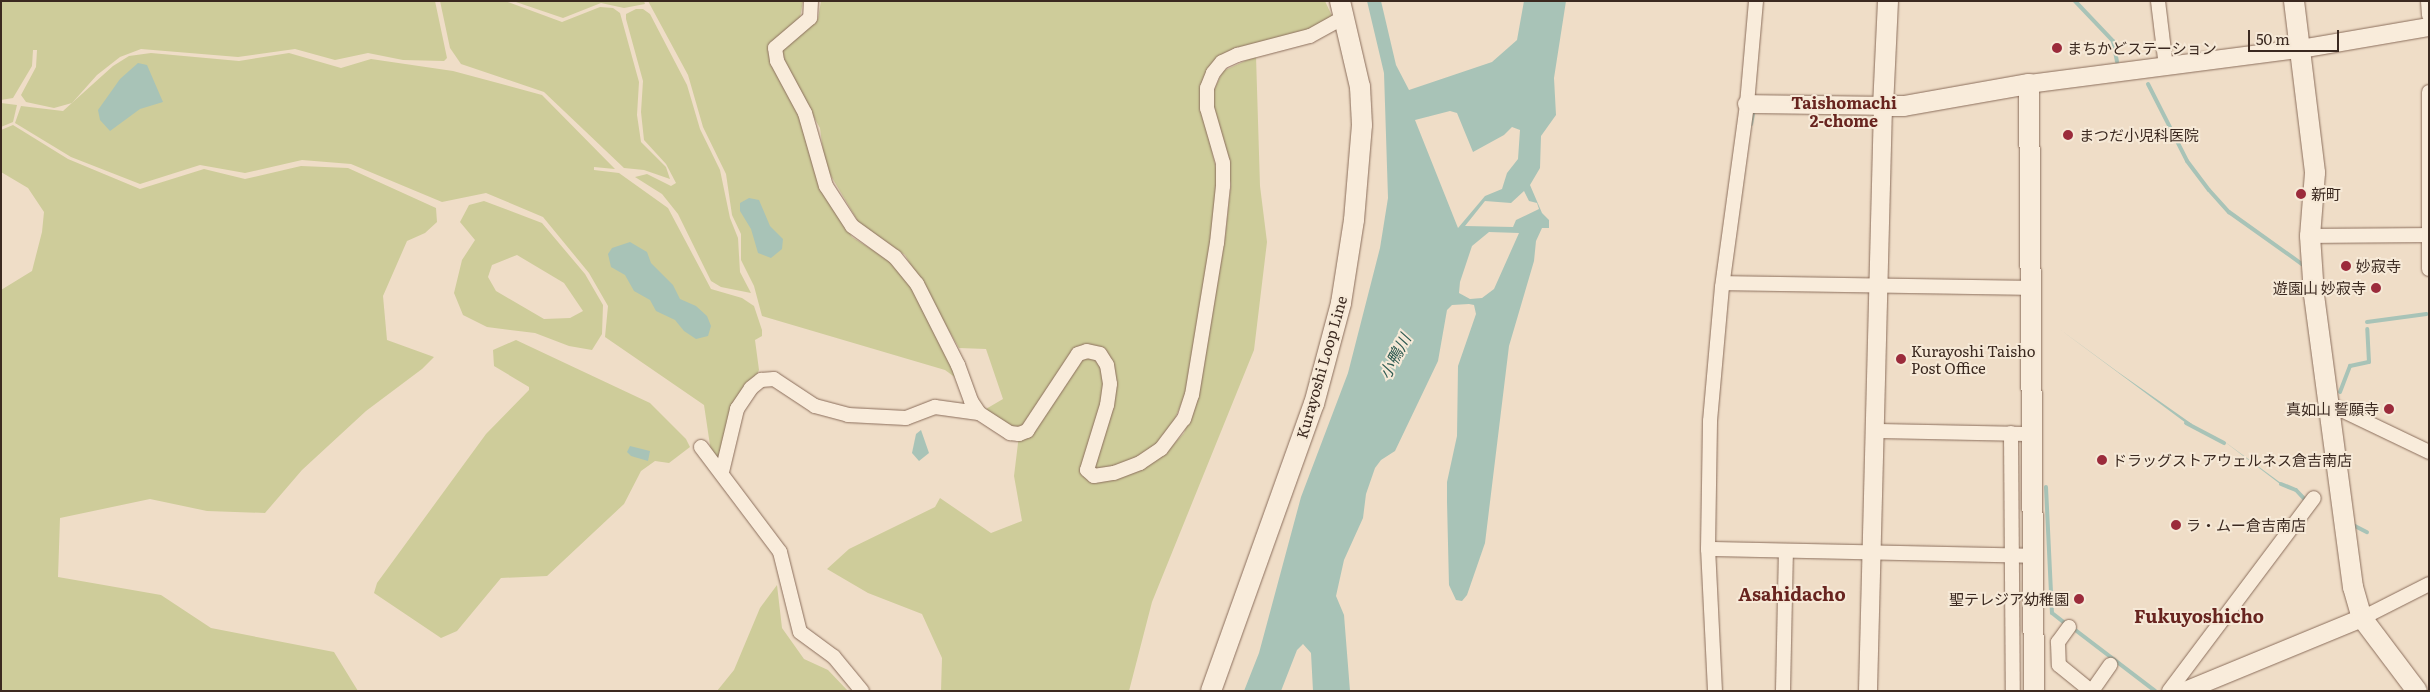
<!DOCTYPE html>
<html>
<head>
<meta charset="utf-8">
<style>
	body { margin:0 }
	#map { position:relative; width:2430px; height:692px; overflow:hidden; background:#efddc7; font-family:Literata,"Noto Sans JP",serif }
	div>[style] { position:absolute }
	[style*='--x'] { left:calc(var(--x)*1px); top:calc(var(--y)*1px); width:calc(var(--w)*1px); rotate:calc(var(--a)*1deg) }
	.green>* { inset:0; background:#cecc9a }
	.water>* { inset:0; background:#a8c3b7 }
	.stream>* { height:4px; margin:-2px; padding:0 2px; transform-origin:2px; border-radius:2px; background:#a8c3b7 }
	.roads { filter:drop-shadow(0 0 1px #8b6e5c) drop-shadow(0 0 1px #8b6e5c) }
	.minor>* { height:14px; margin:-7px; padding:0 7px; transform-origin:7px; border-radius:7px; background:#f9ecdb }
	.tertiary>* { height:18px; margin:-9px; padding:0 9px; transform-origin:9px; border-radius:9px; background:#f9ecdb }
	.secondary>* { height:20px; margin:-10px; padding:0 10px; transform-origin:10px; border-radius:10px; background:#f9ecdb }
	.dots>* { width:14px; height:14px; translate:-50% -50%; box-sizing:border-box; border:2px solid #f6e9d7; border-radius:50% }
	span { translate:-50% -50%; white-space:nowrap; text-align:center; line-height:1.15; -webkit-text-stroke:4px #f6e9d7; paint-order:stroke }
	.poi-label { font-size:15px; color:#3b2920 }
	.left { translate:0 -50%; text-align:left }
	.right { translate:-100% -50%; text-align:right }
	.street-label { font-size:15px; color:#3b2920 }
	.neighbourhood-label { font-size:16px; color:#68241f; font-weight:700 }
	.water-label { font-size:16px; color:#2f5b52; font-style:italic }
	.quarter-label { font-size:18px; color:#68241f; font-weight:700 }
	.frame { position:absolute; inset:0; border:2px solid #3b2920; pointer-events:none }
	.scale { position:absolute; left:2248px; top:30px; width:91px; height:22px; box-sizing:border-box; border:2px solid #3b2920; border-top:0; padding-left:6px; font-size:15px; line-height:18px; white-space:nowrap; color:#3b2920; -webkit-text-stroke:4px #f6e9d7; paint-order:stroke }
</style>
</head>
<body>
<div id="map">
	<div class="green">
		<div style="clip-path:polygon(1px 1px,435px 1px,447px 58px,444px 61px,403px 60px,368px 53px,335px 60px,295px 49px,238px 57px,141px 49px,120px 57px,97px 75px,72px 103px,54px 108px,26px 102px,21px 95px,36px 67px,37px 50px,33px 50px,32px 66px,13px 98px,1px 100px)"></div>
		<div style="clip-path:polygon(440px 1px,505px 1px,562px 22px,600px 7px,613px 8px,620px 13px,639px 82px,637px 115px,641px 142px,666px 167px,670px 179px,644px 170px,624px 168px,544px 92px,461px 64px,450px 48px)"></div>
		<div style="clip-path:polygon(513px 1px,644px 1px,645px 4px,624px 8px,601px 3px,563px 18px)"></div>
		<div style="clip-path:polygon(648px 1px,803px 1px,800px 18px,774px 42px,803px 118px,814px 171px,852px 237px,887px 259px,911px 286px,940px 338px,956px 378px,945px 370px,762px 316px,754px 286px,741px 260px,741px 234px,732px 215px,726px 174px,703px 127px,688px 75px)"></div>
		<div style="clip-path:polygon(821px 1px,1325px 1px,1332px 16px,1322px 27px,1235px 48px,1213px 63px,1211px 147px,1218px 177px,1201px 315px,1186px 392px,1172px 426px,1172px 446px,1184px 433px,1200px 386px,1225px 238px,1231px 184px,1214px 112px,1213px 92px,1223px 71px,1256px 56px,1260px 186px,1267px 242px,1254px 350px,1152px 602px,1129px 691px,941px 691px,942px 658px,922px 614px,868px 593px,827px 569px,849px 549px,935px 507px,940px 498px,991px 533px,1022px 521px,1014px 476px,1019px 435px,979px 413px,1003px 399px,986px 349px,959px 348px,905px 255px,859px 223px,825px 166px,820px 128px,780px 57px,783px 45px,818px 19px)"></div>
		<div style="clip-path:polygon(636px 9px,643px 9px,650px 14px,687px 85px,700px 129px,720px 170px,730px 218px,738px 238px,740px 272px,751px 293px,721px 287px,711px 281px,678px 214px,662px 194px,635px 177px,647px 174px,671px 186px,676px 183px,666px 164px,644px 140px,641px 112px,643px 81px,626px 19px,626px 14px)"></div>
		<div style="clip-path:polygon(151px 53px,239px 61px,289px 53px,341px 68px,371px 59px,453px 71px,542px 95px,615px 169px,594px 167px,594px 170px,619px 173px,668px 208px,711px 289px,742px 298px,754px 306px,762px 330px,762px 336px,755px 340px,759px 370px,722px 456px,715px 457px,711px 452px,704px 405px,605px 337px,608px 306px,589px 273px,543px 217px,486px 193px,442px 202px,351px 164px,302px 160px,245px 173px,200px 165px,140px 184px,71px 157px,15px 123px,21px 106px,63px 111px,113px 66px,129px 56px)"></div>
		<div style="clip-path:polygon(1px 103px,17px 105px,13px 122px,1px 127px)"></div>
		<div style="clip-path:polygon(13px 125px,68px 159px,140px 189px,204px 169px,245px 179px,301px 166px,348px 168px,436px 208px,437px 222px,425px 233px,407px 241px,383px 296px,387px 340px,434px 357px,422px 369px,366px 411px,302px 470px,265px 513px,207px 511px,150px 499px,60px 518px,58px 577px,161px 595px,211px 628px,334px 652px,358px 691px,1px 691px,1px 290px,32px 271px,42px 232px,44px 212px,28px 188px,1px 172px,1px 130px)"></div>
		<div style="clip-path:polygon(evenodd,484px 201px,542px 223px,585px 274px,603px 305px,602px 334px,592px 350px,569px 346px,535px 333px,487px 327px,463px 315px,454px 293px,462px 260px,475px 240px,460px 222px,469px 205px,484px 201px,517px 255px,564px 283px,583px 311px,570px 318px,544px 319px,496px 291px,488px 277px,492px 265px,517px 255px)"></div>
		<div style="clip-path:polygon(516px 340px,650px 403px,686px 439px,690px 447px,669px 463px,655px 461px,641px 471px,624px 504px,547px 576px,501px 578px,457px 631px,441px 638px,374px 593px,377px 583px,486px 434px,529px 390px,529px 387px,494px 366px,493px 350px)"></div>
		<div style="clip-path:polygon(777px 585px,782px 628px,804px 659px,828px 670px,848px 691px,717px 691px,734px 670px,760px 608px)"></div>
	</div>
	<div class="water">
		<div style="clip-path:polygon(evenodd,1367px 1px,1381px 1px,1396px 65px,1409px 90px,1492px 62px,1517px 40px,1524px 1px,1566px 1px,1554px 78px,1556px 115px,1541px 136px,1540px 168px,1530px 185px,1542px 213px,1549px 220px,1549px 228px,1542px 228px,1536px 241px,1534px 261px,1509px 346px,1485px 543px,1467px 595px,1462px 601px,1456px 600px,1449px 585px,1447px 502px,1447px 482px,1457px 436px,1458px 366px,1476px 314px,1474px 305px,1469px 304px,1452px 305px,1447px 310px,1438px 361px,1395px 451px,1381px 460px,1375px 468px,1366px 494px,1363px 518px,1344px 560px,1336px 596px,1344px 615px,1350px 691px,1313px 691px,1311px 653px,1303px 644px,1297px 650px,1281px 691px,1244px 691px,1259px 653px,1301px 497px,1348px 373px,1380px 248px,1388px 198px,1384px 73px,1367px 1px,1450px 111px,1457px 113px,1473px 152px,1504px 135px,1512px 127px,1520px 130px,1518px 159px,1507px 173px,1502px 189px,1485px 196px,1458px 228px,1415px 120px,1450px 111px,1367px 1px,1524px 191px,1529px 201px,1537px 203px,1539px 209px,1516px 220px,1513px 227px,1465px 226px,1485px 201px,1511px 203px,1524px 191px,1367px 1px,1489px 232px,1519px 233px,1494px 289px,1482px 298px,1470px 299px,1459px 293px,1460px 282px,1472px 246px,1489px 232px)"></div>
		<div style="clip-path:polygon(138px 63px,147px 65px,163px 102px,140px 109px,110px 131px,100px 120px,98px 110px,120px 79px)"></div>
		<div style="clip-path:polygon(749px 198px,759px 200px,770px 226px,783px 239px,782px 249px,771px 258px,758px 253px,751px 229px,740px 211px,740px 203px)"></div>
		<div style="clip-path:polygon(630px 242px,647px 252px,651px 263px,673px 285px,680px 299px,696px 306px,707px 316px,711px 326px,708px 336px,696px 339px,684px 331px,675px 320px,656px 311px,650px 300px,634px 291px,625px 275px,611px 267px,608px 254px,612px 248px)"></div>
		<div style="clip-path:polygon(2058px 328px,2118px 372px,2192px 424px,2190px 426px)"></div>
		<div style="clip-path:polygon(921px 430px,929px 453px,919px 461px,912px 453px,916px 434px)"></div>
		<div style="clip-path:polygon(2221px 439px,2285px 486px,2284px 487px)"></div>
		<div style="clip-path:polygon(630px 446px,650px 451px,648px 461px,631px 456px,627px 452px)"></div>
	</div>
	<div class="stream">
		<div style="--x:2075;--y:1;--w:55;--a:46.5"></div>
		<div style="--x:2113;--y:41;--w:21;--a:79"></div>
		<div style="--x:2148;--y:84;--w:86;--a:63.1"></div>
		<div style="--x:2187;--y:161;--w:36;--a:53"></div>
		<div style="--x:2209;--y:190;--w:30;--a:48"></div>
		<div style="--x:2229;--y:212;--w:90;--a:35.5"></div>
		<div style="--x:1751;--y:124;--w:15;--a:-79"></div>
		<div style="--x:2367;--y:322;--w:60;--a:-7.7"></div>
		<div style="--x:2340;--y:392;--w:28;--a:-69"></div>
		<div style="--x:2350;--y:366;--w:19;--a:-12"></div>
		<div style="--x:2369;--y:362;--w:33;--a:-93"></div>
		<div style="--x:2186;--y:423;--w:43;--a:27.8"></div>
		<div style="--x:2281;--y:484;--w:16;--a:22"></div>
		<div style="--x:2296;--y:490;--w:16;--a:47"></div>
		<div style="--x:2046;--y:487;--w:126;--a:87.3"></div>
		<div style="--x:2052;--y:613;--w:16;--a:38"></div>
		<div style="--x:2351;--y:524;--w:18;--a:27"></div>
		<div style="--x:2074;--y:629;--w:102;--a:37.4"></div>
	</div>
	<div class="roads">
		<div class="minor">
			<div style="--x:811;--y:1;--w:17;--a:93"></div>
			<div style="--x:810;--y:18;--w:46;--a:139.4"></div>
			<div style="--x:775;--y:48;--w:13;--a:81"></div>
			<div style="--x:777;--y:61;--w:59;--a:61.7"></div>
			<div style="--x:805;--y:113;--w:76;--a:74"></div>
			<div style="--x:826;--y:186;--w:48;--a:57"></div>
			<div style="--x:852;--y:226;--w:53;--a:35.8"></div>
			<div style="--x:895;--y:257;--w:35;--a:51"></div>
			<div style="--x:917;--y:284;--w:91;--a:63.2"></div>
			<div style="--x:958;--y:365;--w:38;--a:70"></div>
			<div style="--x:971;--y:401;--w:14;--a:56"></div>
			<div style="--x:979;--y:413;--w:37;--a:33"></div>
			<div style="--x:1010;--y:433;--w:9;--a:6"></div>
			<div style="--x:1019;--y:434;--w:9;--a:-21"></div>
			<div style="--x:1027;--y:431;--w:92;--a:-56.5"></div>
			<div style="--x:1078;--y:354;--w:9;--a:-18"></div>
			<div style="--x:1087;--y:351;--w:13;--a:13"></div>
			<div style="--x:1100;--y:354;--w:13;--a:58"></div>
			<div style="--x:1107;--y:365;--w:19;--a:81"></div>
			<div style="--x:1110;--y:384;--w:21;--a:98"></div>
			<div style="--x:1107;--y:405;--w:68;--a:107.1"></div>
			<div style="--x:1087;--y:470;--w:9;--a:41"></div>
			<div style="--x:1094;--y:476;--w:20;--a:-9"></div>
			<div style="--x:1114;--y:473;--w:28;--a:-21"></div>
			<div style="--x:1140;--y:463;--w:25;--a:-34"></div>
			<div style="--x:1161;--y:449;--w:38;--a:-53"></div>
			<div style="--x:1184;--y:419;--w:25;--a:-72"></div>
			<div style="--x:1192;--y:395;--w:154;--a:-80.7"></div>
			<div style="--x:1217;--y:243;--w:57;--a:-84"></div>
			<div style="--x:1223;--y:186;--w:23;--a:-90"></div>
			<div style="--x:1223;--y:163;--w:57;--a:-106.2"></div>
			<div style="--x:1207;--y:108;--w:20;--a:-90"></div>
			<div style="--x:1207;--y:88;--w:16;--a:-68"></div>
			<div style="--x:1213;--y:73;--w:14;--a:-51"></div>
			<div style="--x:1222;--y:62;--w:17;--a:-25"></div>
			<div style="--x:1237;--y:55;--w:75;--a:-14.6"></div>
			<div style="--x:1310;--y:36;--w:39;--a:-29"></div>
			<div style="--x:2158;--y:1;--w:66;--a:83.1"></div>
			<div style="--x:2428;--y:1;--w:14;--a:86"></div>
			<div style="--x:2429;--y:92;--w:177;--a:90"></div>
			<div style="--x:2310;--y:236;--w:119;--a:-0.5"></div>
			<div style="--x:1723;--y:283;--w:307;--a:0.9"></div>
			<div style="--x:2329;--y:404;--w:111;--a:25.6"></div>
			<div style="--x:1874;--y:431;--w:157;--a:1.1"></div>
			<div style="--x:2011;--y:433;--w:258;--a:89.6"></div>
			<div style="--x:701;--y:447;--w:131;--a:53"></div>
			<div style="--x:780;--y:552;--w:82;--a:76"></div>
			<div style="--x:800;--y:632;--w:42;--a:36.3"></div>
			<div style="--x:834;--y:657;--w:44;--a:50.5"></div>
			<div style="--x:722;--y:472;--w:65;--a:-76.6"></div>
			<div style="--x:737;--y:409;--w:25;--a:-56"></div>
			<div style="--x:751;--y:388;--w:13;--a:-39"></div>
			<div style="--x:761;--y:380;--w:13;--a:-4"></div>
			<div style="--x:774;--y:379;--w:49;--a:33.4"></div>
			<div style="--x:815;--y:406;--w:34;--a:15"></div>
			<div style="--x:848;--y:415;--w:58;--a:3"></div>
			<div style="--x:906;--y:418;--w:31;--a:-21"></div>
			<div style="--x:935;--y:407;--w:44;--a:7.8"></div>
			<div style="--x:1708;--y:549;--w:326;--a:1.2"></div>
			<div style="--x:2362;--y:618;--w:75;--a:-26.9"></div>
			<div style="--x:2069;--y:627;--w:19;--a:126"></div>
			<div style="--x:2058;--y:642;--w:23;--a:88"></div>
			<div style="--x:2059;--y:665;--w:41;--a:39.1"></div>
			<div style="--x:1715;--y:691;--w:142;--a:-92.8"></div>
			<div style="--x:1708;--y:549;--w:128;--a:-89.1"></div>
			<div style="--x:1710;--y:421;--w:135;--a:-84.9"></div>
			<div style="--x:1722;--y:287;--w:185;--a:-82.2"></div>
			<div style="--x:1747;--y:104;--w:103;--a:-85"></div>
			<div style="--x:1783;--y:691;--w:139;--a:-88.8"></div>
			<div style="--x:2092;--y:691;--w:32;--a:-55"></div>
			<div style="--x:2169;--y:691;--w:241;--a:-53.1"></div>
		</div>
		<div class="tertiary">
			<div style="--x:2029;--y:84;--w:273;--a:-7.4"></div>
			<div style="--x:2300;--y:49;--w:131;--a:-9.7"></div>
			<div style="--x:1747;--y:104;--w:136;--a:0.8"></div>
			<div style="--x:1883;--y:106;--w:585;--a:91.47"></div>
			<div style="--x:2185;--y:691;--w:191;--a:-22.4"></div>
		</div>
		<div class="secondary">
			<div style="--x:1888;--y:1;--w:105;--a:92.7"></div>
			<div style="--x:1883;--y:106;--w:21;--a:0"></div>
			<div style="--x:1904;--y:106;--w:127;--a:-10"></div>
			<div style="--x:2029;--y:84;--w:607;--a:89.53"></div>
			<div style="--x:2294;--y:1;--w:173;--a:83"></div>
			<div style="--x:2315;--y:173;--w:63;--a:94.5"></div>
			<div style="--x:2310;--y:236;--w:59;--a:86.1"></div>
			<div style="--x:2314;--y:295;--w:295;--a:82.4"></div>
			<div style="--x:2353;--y:587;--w:32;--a:74"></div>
			<div style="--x:2362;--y:618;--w:91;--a:53"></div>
			<div style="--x:1211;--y:691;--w:305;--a:-70.3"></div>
			<div style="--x:1314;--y:404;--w:105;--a:-75"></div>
			<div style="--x:1341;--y:303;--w:84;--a:-81.1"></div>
			<div style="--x:1354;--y:220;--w:95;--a:-85.2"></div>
			<div style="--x:1362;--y:125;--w:38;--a:-93"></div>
			<div style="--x:1360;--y:87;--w:88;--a:-103.1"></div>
		</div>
	</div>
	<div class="dots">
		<div style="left:2057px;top:48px;background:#9b2b3b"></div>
		<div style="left:2068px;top:135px;background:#9b2b3b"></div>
		<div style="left:2301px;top:194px;background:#9b2b3b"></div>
		<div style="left:2346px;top:266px;background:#9b2b3b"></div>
		<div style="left:2376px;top:288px;background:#9b2b3b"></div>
		<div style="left:1901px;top:359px;background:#9b2b3b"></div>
		<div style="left:2389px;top:409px;background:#9b2b3b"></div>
		<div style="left:2102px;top:460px;background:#9b2b3b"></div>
		<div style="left:2176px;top:525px;background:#9b2b3b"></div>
		<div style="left:2079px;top:599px;background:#9b2b3b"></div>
	</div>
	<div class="poi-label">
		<span class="left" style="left:2067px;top:48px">まちかどステーション</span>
		<span class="left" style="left:2079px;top:135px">まつだ小児科医院</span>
		<span class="left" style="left:2311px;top:194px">新町</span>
		<span class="left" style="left:2356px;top:266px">妙寂寺</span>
		<span class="right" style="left:2366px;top:288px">遊園山 妙寂寺</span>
		<span class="left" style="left:1911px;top:359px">Kurayoshi Taisho<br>Post Office</span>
		<span class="right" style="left:2379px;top:409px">真如山 誓願寺</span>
		<span class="left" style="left:2112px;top:460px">ドラッグストアウェルネス倉吉南店</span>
		<span class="left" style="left:2186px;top:525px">ラ・ムー倉吉南店</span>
		<span class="right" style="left:2069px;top:599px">聖テレジア幼稚園</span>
	</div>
	<div class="street-label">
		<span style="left:1321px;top:367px;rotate:-74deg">Kurayoshi Loop Line</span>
	</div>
	<div class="neighbourhood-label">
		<span style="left:1844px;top:111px">Taishomachi<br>2-chome</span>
	</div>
	<div class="water-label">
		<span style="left:1394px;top:356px;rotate:-62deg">小鴨川</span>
	</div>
	<div class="quarter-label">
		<span style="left:1792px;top:594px">Asahidacho</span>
		<span style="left:2199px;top:616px">Fukuyoshicho</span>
	</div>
	<div class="frame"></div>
	<div class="scale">50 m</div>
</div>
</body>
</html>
